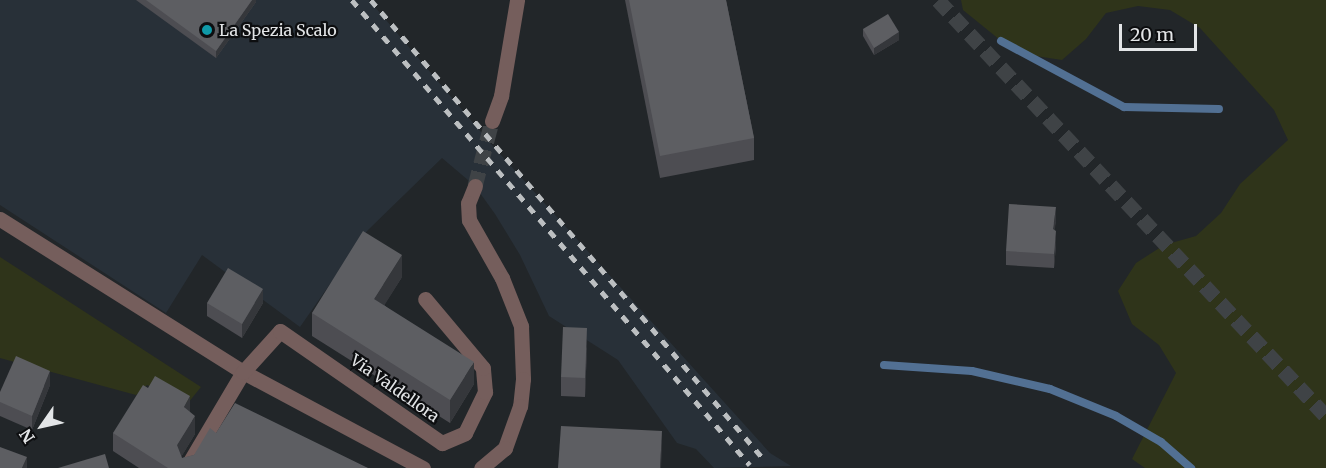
<!DOCTYPE html>
<html>
<head>
<meta charset="utf-8">
<style>
	body { margin:0 }
	#map { position:relative; width:1326px; height:468px; overflow:hidden; background:#222629; font-family:Merriweather,serif }
	div>[style] { position:absolute }
	[style*='--x'] { left:calc(var(--x)*1px); top:calc(var(--y)*1px); width:calc(var(--w)*1px); rotate:calc(var(--a)*1deg) }
	.built>* { inset:0; background:#283038 }
	.green>* { inset:0; background:#2f341a }
	.stream>* { height:8px; margin:-4px; padding:0 4px; transform-origin:4px; border-radius:4px; background:#527093 }
	.street-tunnel>* { height:15px; margin-top:-7.5px; transform-origin:0; background:repeating-linear-gradient(90deg,#3f4346 0 15px,transparent 0 23px) }
	.secondary-tunnel>* { height:15px; margin-top:-7.5px; transform-origin:0; background:repeating-linear-gradient(90deg,#3f4346 0 15px,transparent 0 23px) }
	.street>* { height:15px; margin:-7.5px; padding:0 7.5px; transform-origin:7.5px; border-radius:7.5px; background:#755e5c }
	.rail>* { height:4.5px; margin-top:-2.25px; transform-origin:0; background:repeating-linear-gradient(90deg,#bcbfc1 0 8px,transparent 0 16px) }
	.wall>* { inset:0; background:#4d4d52 }
	.shaded-wall>* { inset:0; background:#35373b }
	.building>* { inset:0; background:#5d5e62 }
	.dots>* { width:16px; height:16px; translate:-50% -50%; box-sizing:border-box; border:3px solid #0d0e10; border-radius:50% }
	span { translate:-50% -50%; white-space:nowrap; text-align:center; line-height:1.15; -webkit-text-stroke:4.5px #0d0e10; paint-order:stroke }
	.poi-label { font-size:16px; color:#e3e5e7 }
	.left { translate:0 -50%; text-align:left }
	.street-label { font-size:16px; color:#e3e5e7 }
	.north { position:absolute; left:12px; top:396px; width:60px; height:60px; -webkit-text-stroke:4px #0d0e10; paint-order:stroke; rotate:236deg; font-size:16px; font-weight:700; line-height:24px; text-align:center; color:#e3e5e7 }
	.north::after { content:''; display:block; margin:auto; width:21px; height:27px; background:#e3e5e7; clip-path:polygon(50% 0,100% 100%,50% 72%,0 100%) }
	.scale { position:absolute; left:1119px; top:24px; width:78px; height:27px; box-sizing:border-box; border:3px solid #e3e5e7; border-top:0; padding-left:8px; font-size:18px; line-height:21px; white-space:nowrap; color:#e3e5e7; -webkit-text-stroke:4px #0d0e10; paint-order:stroke }
</style>
</head>
<body>
<div id="map">
	<div class="built">
		<div style="clip-path:polygon(0 0,369px 0,492px 145px,770px 453px,791px 466px,714px 468px,696px 449px,677px 443px,618px 360px,549px 316px,520px 255px,495px 214px,475px 186px,442px 158px,367px 231px,300px 327px,202px 255px,166px 313px,0 205px)"></div>
	</div>
	<div class="green">
		<div style="clip-path:polygon(961px 0,1326px 0,1326px 468px,1145px 468px,1132px 459px,1176px 373px,1159px 345px,1132px 324px,1118px 291px,1136px 263px,1164px 245px,1196px 236px,1221px 213px,1240px 184px,1288px 140px,1274px 110px,1200px 28px,1170px 10px,1138px 6px,1106px 13px,1086px 39px,1062px 60px,1029px 55px,1000px 40px,963px 10px)"></div>
		<div style="clip-path:polygon(0 257px,201px 387px,188px 403px,147px 385px,136px 395px,0 358px)"></div>
	</div>
	<div class="stream">
		<div style="--x:1001;--y:41;--w:140;--a:28.2"></div>
		<div style="--x:1124;--y:107;--w:95;--a:1.2"></div>
		<div style="--x:884;--y:365;--w:88;--a:3.9"></div>
		<div style="--x:972;--y:371;--w:80;--a:13"></div>
		<div style="--x:1050;--y:389;--w:71;--a:22.2"></div>
		<div style="--x:1116;--y:416;--w:52;--a:30"></div>
		<div style="--x:1161;--y:442;--w:40;--a:41"></div>
	</div>
	<div class="street-tunnel">
		<div style="--x:475;--y:186;--w:67;--a:-75.3"></div>
	</div>
	<div class="secondary-tunnel">
		<div style="--x:938;--y:0;--w:569;--a:46.99"></div>
	</div>
	<div class="street">
		<div style="--x:492;--y:121;--w:27;--a:-70"></div>
		<div style="--x:501;--y:96;--w:97;--a:-80.5"></div>
		<div style="--x:475;--y:186;--w:18;--a:112"></div>
		<div style="--x:468;--y:203;--w:17;--a:87"></div>
		<div style="--x:469;--y:220;--w:67;--a:60.4"></div>
		<div style="--x:502;--y:278;--w:52;--a:68.4"></div>
		<div style="--x:521;--y:326;--w:53;--a:87.8"></div>
		<div style="--x:523;--y:379;--w:27;--a:96"></div>
		<div style="--x:520;--y:406;--w:45;--a:109.7"></div>
		<div style="--x:505;--y:448;--w:31;--a:140"></div>
		<div style="--x:0;--y:219;--w:287;--a:32.2"></div>
		<div style="--x:243;--y:372;--w:204;--a:28.1"></div>
		<div style="--x:186;--y:468;--w:112;--a:-59.3"></div>
		<div style="--x:243;--y:372;--w:55;--a:-47.9"></div>
		<div style="--x:280;--y:331;--w:197;--a:34.7"></div>
		<div style="--x:442;--y:443;--w:25;--a:-23"></div>
		<div style="--x:465;--y:433;--w:46;--a:-64"></div>
		<div style="--x:485;--y:392;--w:24;--a:-95"></div>
		<div style="--x:483;--y:368;--w:90;--a:-130"></div>
	</div>
	<div class="rail">
		<div style="--x:352;--y:0;--w:612;--a:49.44"></div>
		<div style="--x:371;--y:0;--w:601;--a:49.45"></div>
	</div>
	<div class="wall">
		<div style="clip-path:polygon(136px 0,256px 0,256px 2px,216px 58px)"></div>
		<div style="clip-path:polygon(625px 0,726px 0,754px 138px,754px 160px,660px 178px)"></div>
		<div style="clip-path:polygon(863px 29px,899px 40px,874px 55px,863px 36px)"></div>
		<div style="clip-path:polygon(1056px 221px,1054px 230px,1056px 245px,1054px 268px,1006px 265px,1006px 251px)"></div>
		<div style="clip-path:polygon(402px 277px,384px 305px,474px 384px,450px 423px,312px 336px,312px 313px)"></div>
		<div style="clip-path:polygon(207px 303px,263px 303px,242px 338px,207px 316px)"></div>
		<div style="clip-path:polygon(587px 347px,585px 397px,561px 396px,561px 377px)"></div>
		<div style="clip-path:polygon(50px 385px,32px 430px,0 416px,0 392px)"></div>
		<div style="clip-path:polygon(190px 413px,195px 434px,181px 457px,182px 458px,194px 455px,216px 433px,368px 468px,139px 468px,113px 451px,113px 433px)"></div>
	</div>
	<div class="shaded-wall">
		<div style="clip-path:polygon(252px 0,256px 0,256px 2px,216px 58px,216px 51px)"></div>
		<div style="clip-path:polygon(899px 32px,899px 40px,874px 55px,874px 48px)"></div>
		<div style="clip-path:polygon(1056px 207px,1056px 221px,1053px 243px,1053px 229px)"></div>
		<div style="clip-path:polygon(1056px 231px,1056px 245px,1054px 268px,1054px 254px)"></div>
		<div style="clip-path:polygon(402px 255px,402px 277px,374px 322px,374px 299px)"></div>
		<div style="clip-path:polygon(263px 289px,263px 303px,242px 338px,242px 324px)"></div>
		<div style="clip-path:polygon(587px 328px,587px 347px,585px 397px,585px 378px)"></div>
		<div style="clip-path:polygon(474px 362px,474px 384px,450px 423px,450px 400px)"></div>
		<div style="clip-path:polygon(50px 371px,50px 385px,32px 430px,32px 416px)"></div>
		<div style="clip-path:polygon(190px 396px,190px 414px,184px 407px)"></div>
		<div style="clip-path:polygon(195px 416px,195px 434px,177px 464px,177px 445px)"></div>
		<div style="clip-path:polygon(662px 431px,662px 450px,661px 468px,660px 468px)"></div>
		<div style="clip-path:polygon(27px 457px,27px 468px,22px 468px)"></div>
	</div>
	<div class="building">
		<div style="clip-path:polygon(146px 0,252px 0,216px 51px)"></div>
		<div style="clip-path:polygon(629px 0,726px 0,754px 138px,660px 156px)"></div>
		<div style="clip-path:polygon(888px 14px,899px 32px,874px 48px,863px 29px)"></div>
		<div style="clip-path:polygon(1009px 204px,1056px 207px,1053px 229px,1056px 231px,1054px 254px,1006px 251px)"></div>
		<div style="clip-path:polygon(363px 231px,402px 255px,374px 299px,474px 362px,450px 400px,312px 313px)"></div>
		<div style="clip-path:polygon(228px 268px,263px 289px,242px 324px,207px 303px)"></div>
		<div style="clip-path:polygon(563px 327px,587px 328px,585px 378px,561px 377px)"></div>
		<div style="clip-path:polygon(16px 356px,50px 371px,32px 416px,0 402px,0 392px)"></div>
		<div style="clip-path:polygon(155px 376px,190px 396px,184px 407px,195px 416px,177px 445px,182px 458px,194px 455px,210px 428px,216px 433px,235px 403px,368px 468px,168px 468px,113px 433px,143px 385px,148px 388px)"></div>
		<div style="clip-path:polygon(561px 426px,662px 431px,660px 468px,558px 468px)"></div>
		<div style="clip-path:polygon(0 447px,27px 457px,22px 468px,0 468px)"></div>
		<div style="clip-path:polygon(105px 454px,109px 468px,58px 468px)"></div>
	</div>
	<div class="dots">
		<div style="left:207px;top:30px;background:#0f9aa8"></div>
	</div>
	<div class="poi-label">
		<span class="left" style="left:219px;top:30px">La Spezia Scalo</span>
	</div>
	<div class="street-label">
		<span style="left:395px;top:388px;rotate:35deg">Via Valdellora</span>
	</div>
	<div class="north">N</div>
	<div class="scale">20 m</div>
</div>
</body>
</html>
